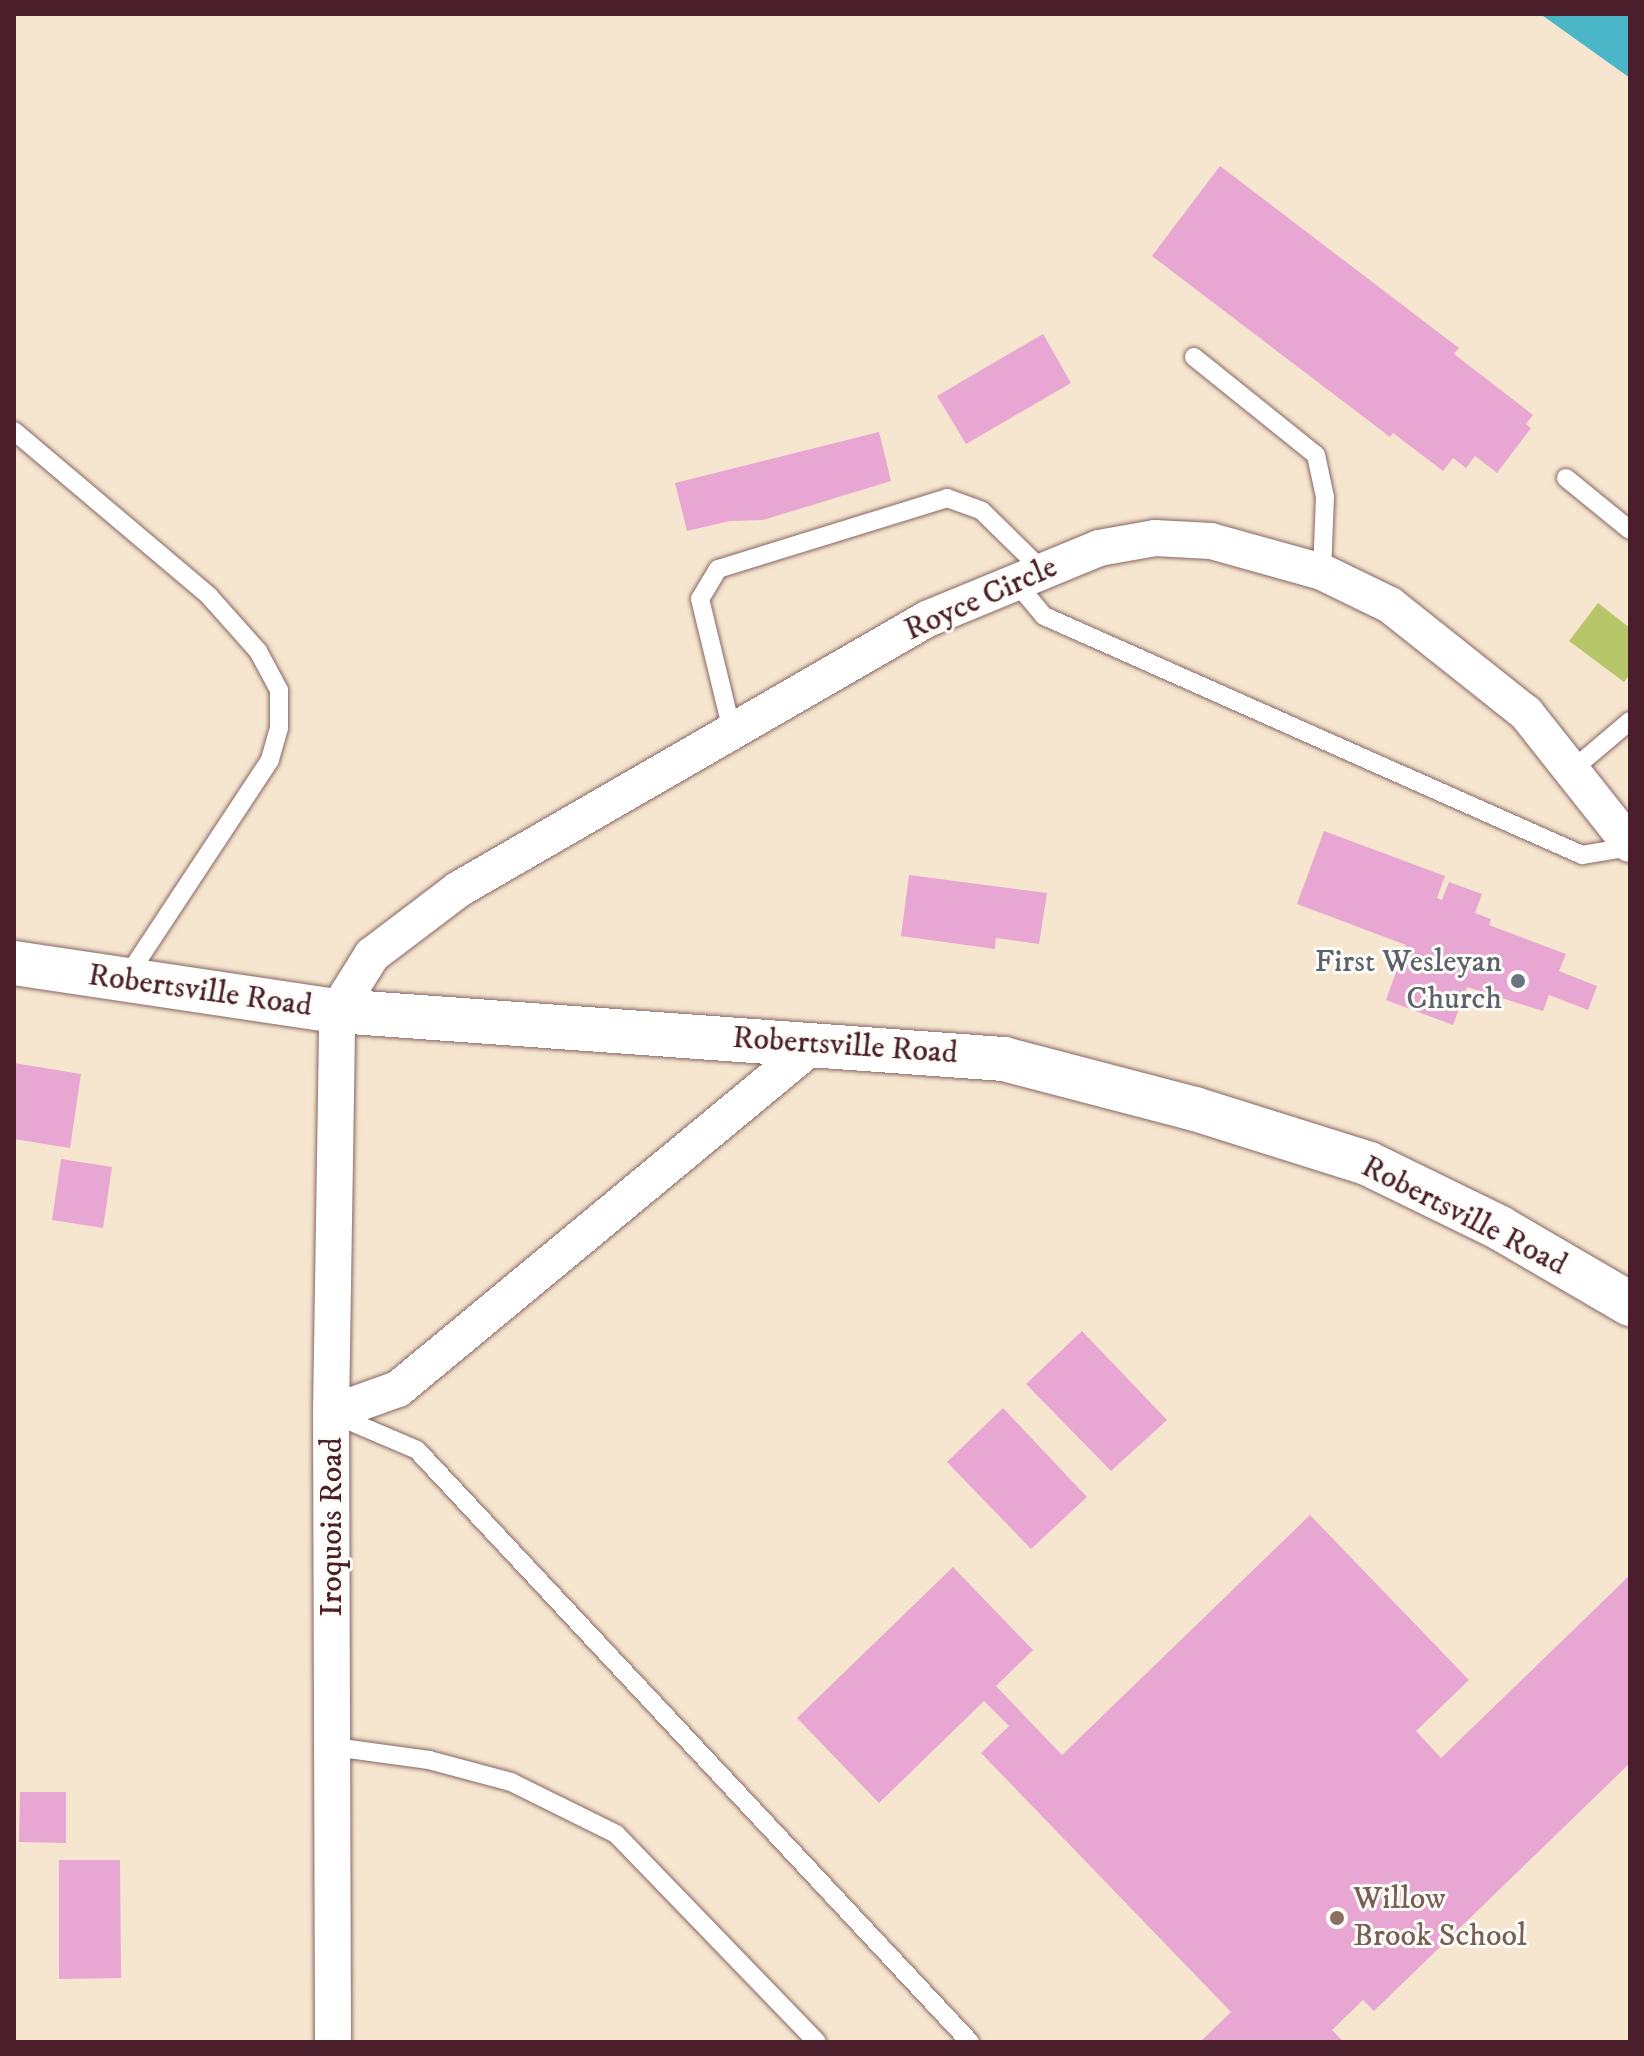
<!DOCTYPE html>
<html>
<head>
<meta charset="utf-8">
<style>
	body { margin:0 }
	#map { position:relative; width:1644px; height:2056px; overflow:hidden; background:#f6e6cf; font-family:"IM FELL DW Pica",serif }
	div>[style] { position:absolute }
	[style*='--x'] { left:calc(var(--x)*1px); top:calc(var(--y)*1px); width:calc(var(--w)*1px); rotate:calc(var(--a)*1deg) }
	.green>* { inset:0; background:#b7c668 }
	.water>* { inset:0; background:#4cb6c9 }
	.building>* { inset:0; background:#e8a6d2 }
	.roads { filter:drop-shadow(0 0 2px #866564) drop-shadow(0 0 2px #866564) }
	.lane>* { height:18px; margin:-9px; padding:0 9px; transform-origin:9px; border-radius:9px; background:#fff }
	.street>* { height:36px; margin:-18px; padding:0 18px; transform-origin:18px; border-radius:18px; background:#fff }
	.secondary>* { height:44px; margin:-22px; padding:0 22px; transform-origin:22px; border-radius:22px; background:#fff }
	.dots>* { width:22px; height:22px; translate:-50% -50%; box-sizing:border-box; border:4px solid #fdfcf7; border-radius:50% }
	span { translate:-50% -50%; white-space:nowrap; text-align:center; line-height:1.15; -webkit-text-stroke:6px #fdfcf7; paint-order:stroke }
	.street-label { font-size:32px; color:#4a1f2b }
	.worship-label { font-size:32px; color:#5b616d }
	.right { translate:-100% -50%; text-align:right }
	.education-label { font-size:32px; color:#785e54 }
	.left { translate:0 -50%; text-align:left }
	.frame { position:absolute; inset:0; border:16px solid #4a1f2b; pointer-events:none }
</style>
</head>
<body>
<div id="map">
	<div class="green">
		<div style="clip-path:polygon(1598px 603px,1630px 628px,1630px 674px,1624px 682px,1569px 641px)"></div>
	</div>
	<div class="water">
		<div style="clip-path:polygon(1540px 14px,1630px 14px,1630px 78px,1546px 18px)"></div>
	</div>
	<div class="building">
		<div style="clip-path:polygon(1220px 166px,1459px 348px,1454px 354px,1533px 415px,1526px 424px,1531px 428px,1497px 473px,1475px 456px,1466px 468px,1453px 458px,1443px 471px,1393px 433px,1390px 437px,1152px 256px)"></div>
		<div style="clip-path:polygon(1043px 334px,1071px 383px,966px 444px,937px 396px)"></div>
		<div style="clip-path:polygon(879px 432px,891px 481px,763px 520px,730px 521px,687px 531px,675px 483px)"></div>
		<div style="clip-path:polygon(1324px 831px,1445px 876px,1437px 898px,1442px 900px,1449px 882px,1482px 894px,1475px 913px,1491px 919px,1489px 925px,1566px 954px,1559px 971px,1597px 986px,1588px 1010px,1549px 995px,1543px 1011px,1467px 987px,1453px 1025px,1386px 1000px,1406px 945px,1297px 904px)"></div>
		<div style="clip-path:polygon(909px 875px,1047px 893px,1039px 944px,996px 938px,995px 949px,901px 936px)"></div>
		<div style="clip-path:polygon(14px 1063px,81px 1074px,70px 1148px,14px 1139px)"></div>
		<div style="clip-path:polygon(61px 1159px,112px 1167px,103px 1228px,52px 1220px)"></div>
		<div style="clip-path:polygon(1082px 1331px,1167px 1420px,1111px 1471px,1026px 1384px)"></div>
		<div style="clip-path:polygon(1003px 1408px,1087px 1497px,1031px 1549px,947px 1462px)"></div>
		<div style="clip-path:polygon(1310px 1515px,1469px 1680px,1416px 1731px,1441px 1758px,1630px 1575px,1630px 1763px,1374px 2011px,1363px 2000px,1332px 2030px,1344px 2042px,1200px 2042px,1231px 2012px,981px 1753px,1009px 1726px,984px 1701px,879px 1803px,797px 1718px,953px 1567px,1033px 1650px,996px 1686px,1062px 1755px)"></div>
		<div style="clip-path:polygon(20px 1792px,66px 1792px,66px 1843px,19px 1842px)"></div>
		<div style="clip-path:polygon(59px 1860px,120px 1860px,121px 1978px,59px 1979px)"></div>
	</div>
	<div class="roads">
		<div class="lane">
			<div style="--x:1194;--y:357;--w:156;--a:38.8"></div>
			<div style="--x:1316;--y:455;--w:43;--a:77.9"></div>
			<div style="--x:1325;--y:497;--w:75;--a:92.3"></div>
			<div style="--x:14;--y:431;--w:255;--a:40.2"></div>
			<div style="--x:209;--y:596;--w:74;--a:48.3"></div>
			<div style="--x:258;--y:651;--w:44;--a:61.7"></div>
			<div style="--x:279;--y:690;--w:38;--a:90"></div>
			<div style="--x:279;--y:728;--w:33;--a:106"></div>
			<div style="--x:270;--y:760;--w:260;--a:123.4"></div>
			<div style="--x:1566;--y:478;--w:82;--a:39.1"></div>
			<div style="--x:1013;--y:579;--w:48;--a:50"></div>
			<div style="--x:1044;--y:616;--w:589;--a:23.95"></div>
			<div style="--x:1582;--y:855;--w:49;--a:-9.5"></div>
			<div style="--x:732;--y:731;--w:136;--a:-103.6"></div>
			<div style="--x:700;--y:599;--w:35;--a:-59"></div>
			<div style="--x:718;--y:569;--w:240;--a:-17.2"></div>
			<div style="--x:947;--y:498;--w:37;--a:20"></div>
			<div style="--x:982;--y:511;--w:83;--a:44.5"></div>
			<div style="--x:1572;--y:770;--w:76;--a:-40.2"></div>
			<div style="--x:333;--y:1414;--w:91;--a:23.2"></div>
			<div style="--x:417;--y:1450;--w:810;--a:46.95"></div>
			<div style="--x:334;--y:1747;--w:96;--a:7.8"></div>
			<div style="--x:429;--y:1760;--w:85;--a:15"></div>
			<div style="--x:511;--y:1782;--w:117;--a:26.3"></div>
			<div style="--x:616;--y:1834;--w:289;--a:46"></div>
		</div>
		<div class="street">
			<div style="--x:331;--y:1413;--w:71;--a:-19.7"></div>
			<div style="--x:398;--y:1389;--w:543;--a:-39.62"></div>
			<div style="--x:333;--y:2042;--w:629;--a:-90.18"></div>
			<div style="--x:331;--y:1413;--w:402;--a:-89.1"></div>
			<div style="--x:337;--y:1011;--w:66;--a:-58"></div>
			<div style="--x:372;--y:955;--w:109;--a:-37.2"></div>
			<div style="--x:459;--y:889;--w:540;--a:-29.98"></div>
			<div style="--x:927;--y:619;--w:186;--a:-22.4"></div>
			<div style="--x:1099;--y:548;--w:57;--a:-10.1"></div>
			<div style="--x:1155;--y:538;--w:56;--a:3.1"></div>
			<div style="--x:1211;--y:541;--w:115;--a:15.6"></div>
			<div style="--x:1322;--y:572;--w:76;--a:25.9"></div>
			<div style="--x:1390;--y:605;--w:174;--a:38.5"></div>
			<div style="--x:1526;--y:713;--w:167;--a:51.6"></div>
		</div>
		<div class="secondary">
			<div style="--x:14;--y:963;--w:327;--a:8.5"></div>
			<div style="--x:337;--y:1011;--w:669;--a:4.12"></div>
			<div style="--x:1004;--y:1059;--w:197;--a:14.7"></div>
			<div style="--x:1195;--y:1109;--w:182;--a:17.5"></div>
			<div style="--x:1369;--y:1164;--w:146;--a:26"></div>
			<div style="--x:1500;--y:1228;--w:151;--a:30.3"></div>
		</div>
	</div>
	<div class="dots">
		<div style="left:1518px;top:981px;background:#6b7280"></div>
		<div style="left:1337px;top:1918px;background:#8d6e63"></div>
	</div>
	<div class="street-label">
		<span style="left:981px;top:599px;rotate:-24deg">Royce Circle</span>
		<span style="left:200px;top:991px;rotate:8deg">Robertsville Road</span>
		<span style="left:845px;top:1046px;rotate:4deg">Robertsville Road</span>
		<span style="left:1464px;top:1216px;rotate:27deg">Robertsville Road</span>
		<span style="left:332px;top:1527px;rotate:-90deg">Iroquois Road</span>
	</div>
	<div class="worship-label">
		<span class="right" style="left:1502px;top:981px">First Wesleyan<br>Church</span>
	</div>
	<div class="education-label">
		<span class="left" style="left:1353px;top:1918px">Willow<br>Brook School</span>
	</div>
	<div class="frame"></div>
</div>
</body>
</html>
